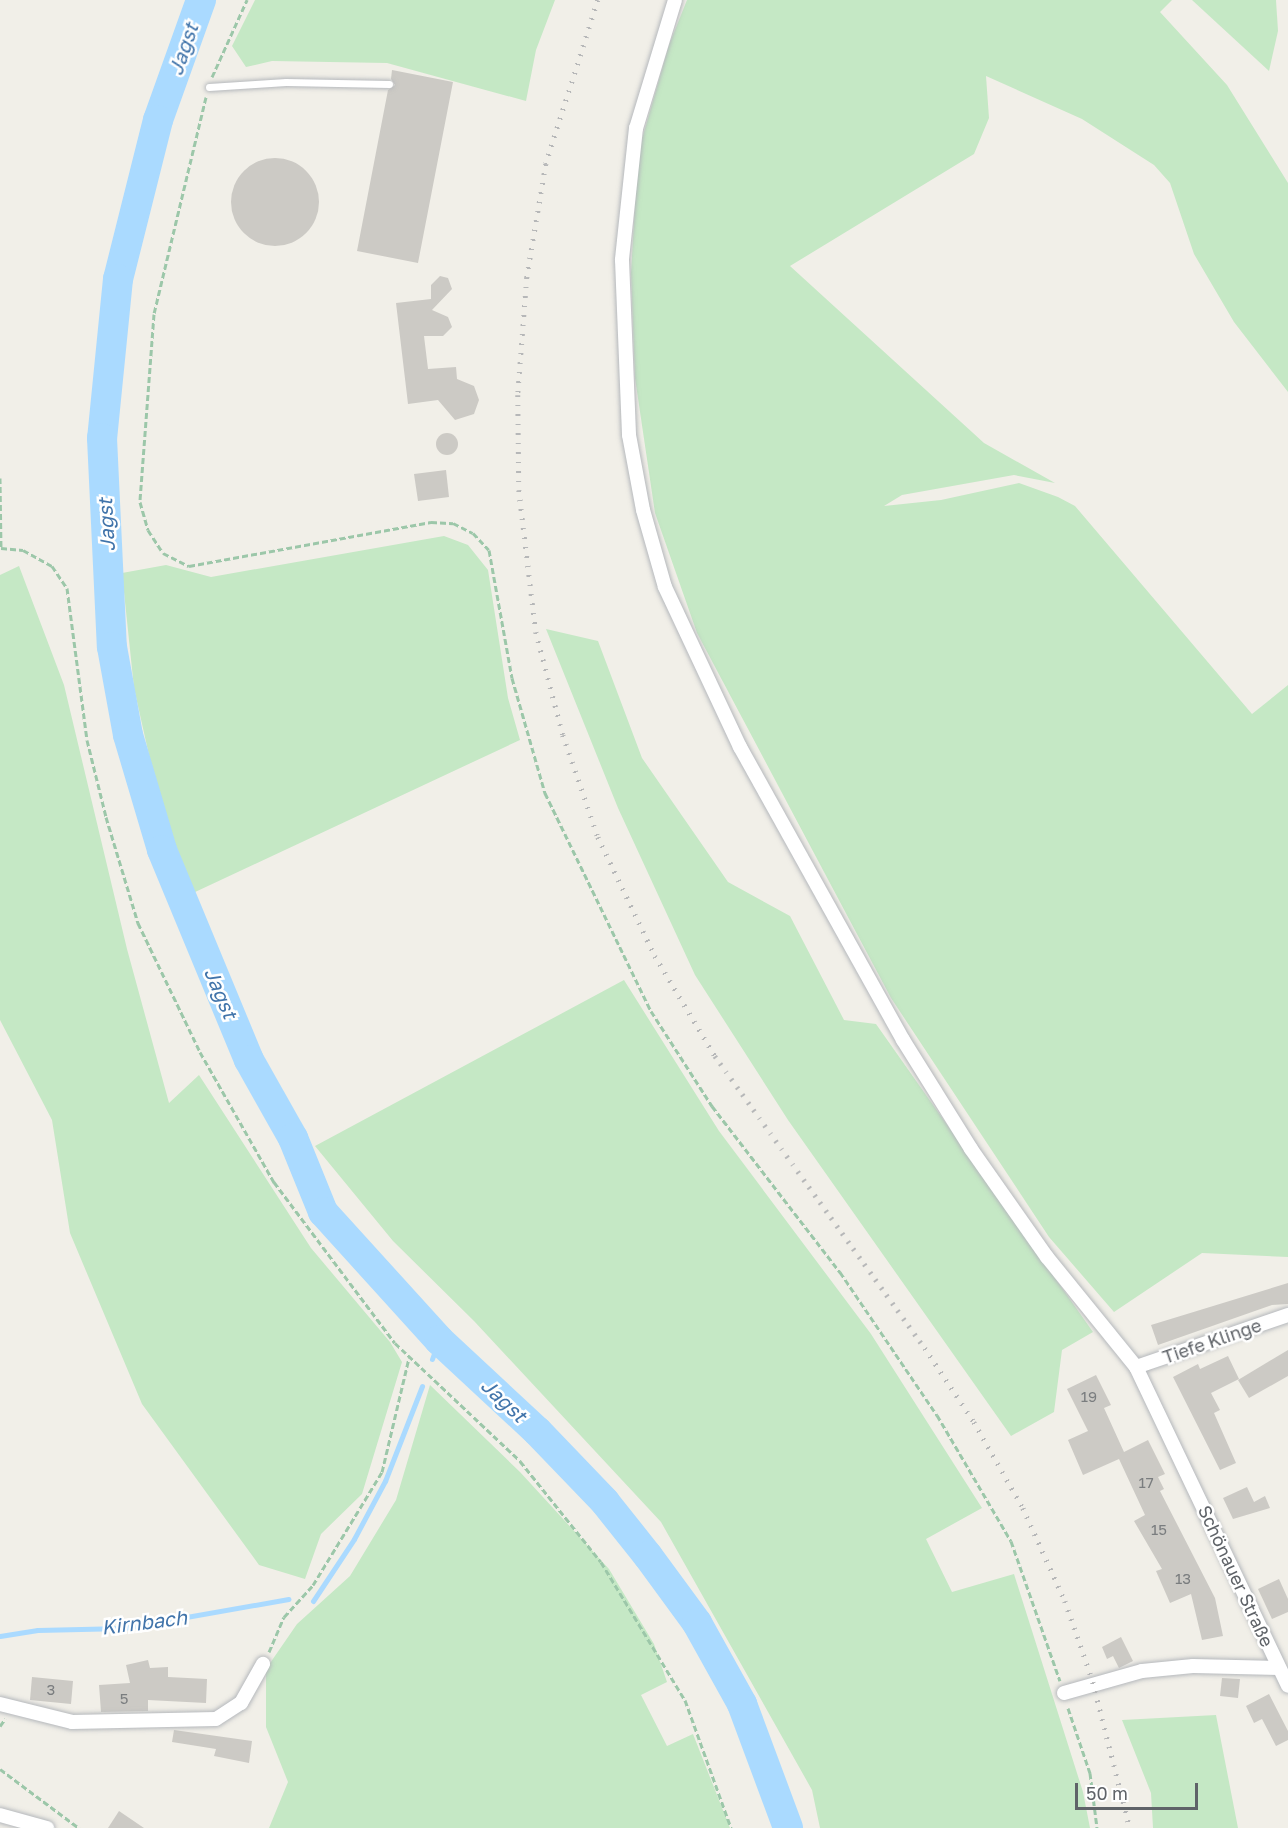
<!DOCTYPE html>
<html>
<head>
<meta charset="utf-8">
<style>
	body { margin:0 }
	#map { position:relative; width:1288px; height:1828px; overflow:hidden; background:#f1efe8; font-family:"Golos Text",sans-serif }
	div>[style] { position:absolute }
	[style*='--x'] { left:calc(var(--x)*1px); top:calc(var(--y)*1px); width:calc(var(--w)*1px); rotate:calc(var(--a)*1deg) }
	.green>* { inset:0; background:#c5e8c5 }
	.stream>* { height:5px; margin:-2.5px; padding:0 2.5px; transform-origin:2.5px; border-radius:2.5px; background:#aadaff }
	.river>* { height:30px; margin:-15px; padding:0 15px; transform-origin:15px; border-radius:15px; background:#aadaff }
	.building>* { inset:0; background:#cccac5 }
	.round { border-radius:50% }
	.path>* { height:3px; margin-top:-1.5px; transform-origin:0; background:repeating-linear-gradient(90deg,#9cc7a9 0 6px,transparent 0 9px) }
	.roads { filter:drop-shadow(0 0 2px #b5b8bc) drop-shadow(0 0 2px #b5b8bc) }
	.lane>* { height:7px; margin:-3.5px; padding:0 3.5px; transform-origin:3.5px; border-radius:3.5px; background:#fff }
	.street>* { height:14px; margin:-7px; padding:0 7px; transform-origin:7px; border-radius:7px; background:#fff }
	.rail>* { height:4.5px; margin-top:-2.25px; transform-origin:0; background:repeating-linear-gradient(90deg,#b6b7b8 0 1.5px,transparent 0 9.5px) }
	span { translate:-50% -50%; white-space:nowrap; text-align:center; line-height:1.15; -webkit-text-stroke:5px #fff; paint-order:stroke }
	.number-label { font-size:15px; color:#7a7d7f }
	.number-label span { -webkit-text-stroke-width:0 }
	.street-label { font-size:18px; color:#5f6368 }
	.water-label { font-size:20px; color:#4174aa; font-style:italic }
	.scale { position:absolute; left:1075px; top:1783px; width:123px; height:27px; box-sizing:border-box; border:3px solid #5f6368; border-top:0; padding-left:8px; font-size:18px; line-height:21px; white-space:nowrap; color:#5f6368; -webkit-text-stroke:4px #fff; paint-order:stroke }
</style>
</head>
<body>
<div id="map">
	<div class="green">
		<div style="clip-path:polygon(255px 0,555px 0,536px 50px,526px 101px,387px 63px,272px 61px,246px 67px,232px 46px)"></div>
		<div style="clip-path:polygon(687px 0,1172px 0,1160px 12px,1227px 85px,1288px 183px,1288px 392px,1234px 322px,1194px 254px,1170px 183px,1154px 165px,1082px 119px,986px 76px,989px 118px,974px 154px,790px 266px,984px 443px,1055px 483px,1014px 475px,902px 495px,884px 506px,941px 500px,1019px 483px,1058px 497px,1075px 506px,1252px 714px,1288px 685px,1288px 1257px,1202px 1253px,1114px 1312px,1049px 1237px,891px 998px,697px 633px,655px 513px,635px 378px,631px 273px,638px 153px,669px 45px)"></div>
		<div style="clip-path:polygon(1192px 0,1276px 0,1278px 31px,1269px 71px)"></div>
		<div style="clip-path:polygon(444px 536px,468px 545px,488px 570px,508px 698px,520px 740px,193px 893px,161px 809px,134px 688px,122px 573px,166px 565px,211px 577px)"></div>
		<div style="clip-path:polygon(19px 566px,64px 685px,127px 949px,169px 1103px,199px 1075px,311px 1248px,390px 1342px,402px 1362px,362px 1494px,321px 1534px,305px 1579px,259px 1565px,142px 1404px,70px 1233px,52px 1120px,0 1020px,0 575px)"></div>
		<div style="clip-path:polygon(546px 629px,598px 641px,642px 758px,728px 882px,790px 916px,844px 1020px,876px 1024px,1093px 1332px,1062px 1350px,1054px 1412px,1011px 1436px,788px 1120px,695px 975px,618px 808px)"></div>
		<div style="clip-path:polygon(624px 980px,719px 1131px,871px 1334px,982px 1508px,926px 1539px,952px 1592px,1014px 1574px,1083px 1792px,1090px 1828px,820px 1828px,812px 1790px,661px 1522px,474px 1321px,393px 1241px,315px 1146px)"></div>
		<div style="clip-path:polygon(430px 1385px,520px 1472px,609px 1569px,654px 1644px,667px 1682px,641px 1695px,667px 1746px,693px 1734px,730px 1828px,269px 1828px,288px 1782px,266px 1727px,266px 1669px,297px 1624px,350px 1576px,396px 1500px)"></div>
		<div style="clip-path:polygon(1216px 1715px,1238px 1828px,1153px 1828px,1151px 1793px,1122px 1720px)"></div>
	</div>
	<div class="stream">
		<div style="--x:432;--y:1359;--w:20;--a:-70"></div>
		<div style="--x:313;--y:1601;--w:74;--a:-56.5"></div>
		<div style="--x:354;--y:1539;--w:66;--a:-61.9"></div>
		<div style="--x:385;--y:1481;--w:102;--a:-68.7"></div>
		<div style="--x:0;--y:1636;--w:38;--a:-9"></div>
		<div style="--x:38;--y:1630;--w:86;--a:-1.3"></div>
		<div style="--x:124;--y:1628;--w:167;--a:-10"></div>
	</div>
	<div class="river">
		<div style="--x:201;--y:0;--w:127;--a:109.7"></div>
		<div style="--x:158;--y:120;--w:164;--a:104.1"></div>
		<div style="--x:118;--y:279;--w:160;--a:95.7"></div>
		<div style="--x:102;--y:438;--w:209;--a:87.3"></div>
		<div style="--x:112;--y:647;--w:89;--a:79.7"></div>
		<div style="--x:128;--y:735;--w:120;--a:73.5"></div>
		<div style="--x:162;--y:850;--w:227;--a:67.5"></div>
		<div style="--x:249;--y:1060;--w:90;--a:60.6"></div>
		<div style="--x:293;--y:1138;--w:80;--a:67.9"></div>
		<div style="--x:323;--y:1212;--w:173;--a:47.8"></div>
		<div style="--x:439;--y:1340;--w:134;--a:42.9"></div>
		<div style="--x:537;--y:1431;--w:98;--a:46.2"></div>
		<div style="--x:605;--y:1502;--w:69;--a:51.5"></div>
		<div style="--x:648;--y:1556;--w:83;--a:53.8"></div>
		<div style="--x:697;--y:1623;--w:93;--a:60.9"></div>
		<div style="--x:742;--y:1704;--w:132;--a:69.6"></div>
	</div>
	<div class="building">
		<div style="clip-path:polygon(392px 70px,453px 82px,418px 263px,357px 251px,388px 90px,395px 85px,391px 79px)"></div>
		<div class="round" style="left:231px;top:158px;width:88px;height:88px"></div>
		<div style="clip-path:polygon(440px 276px,448px 278px,452px 289px,432px 310px,448px 317px,452px 327px,443px 336px,424px 336px,428px 369px,456px 367px,457px 379px,474px 386px,479px 400px,474px 414px,455px 420px,438px 400px,408px 404px,396px 303px,431px 299px,431px 285px)"></div>
		<div class="round" style="left:436px;top:433px;width:22px;height:22px"></div>
		<div style="clip-path:polygon(446px 470px,449px 497px,418px 501px,414px 474px)"></div>
		<div style="clip-path:polygon(1288px 1283px,1288px 1304px,1272px 1305px,1158px 1345px,1151px 1325px)"></div>
		<div style="clip-path:polygon(1288px 1350px,1288px 1376px,1249px 1398px,1238px 1380px)"></div>
		<div style="clip-path:polygon(1228px 1356px,1239px 1379px,1211px 1393px,1220px 1410px,1214px 1413px,1236px 1463px,1220px 1470px,1173px 1377px,1198px 1364px,1200px 1369px)"></div>
		<div style="clip-path:polygon(1096px 1375px,1111px 1405px,1104px 1408px,1124px 1452px,1148px 1440px,1165px 1474px,1158px 1477px,1164px 1489px,1160px 1491px,1215px 1598px,1223px 1636px,1202px 1640px,1191px 1594px,1170px 1603px,1156px 1571px,1162px 1569px,1134px 1521px,1145px 1515px,1119px 1459px,1083px 1475px,1068px 1440px,1088px 1431px,1067px 1389px)"></div>
		<div style="clip-path:polygon(1247px 1487px,1254px 1502px,1265px 1496px,1270px 1508px,1233px 1519px,1223px 1498px)"></div>
		<div style="clip-path:polygon(1279px 1579px,1288px 1599px,1288px 1612px,1272px 1619px,1258px 1589px)"></div>
		<div style="clip-path:polygon(1121px 1637px,1133px 1661px,1119px 1668px,1113px 1656px,1107px 1659px,1102px 1647px)"></div>
		<div style="clip-path:polygon(148px 1660px,150px 1668px,168px 1667px,168px 1677px,207px 1679px,206px 1703px,148px 1700px,148px 1711px,101px 1712px,99px 1685px,130px 1683px,126px 1665px)"></div>
		<div style="clip-path:polygon(32px 1677px,73px 1681px,71px 1704px,30px 1700px)"></div>
		<div style="clip-path:polygon(1222px 1678px,1240px 1679px,1238px 1698px,1220px 1696px)"></div>
		<div style="clip-path:polygon(1269px 1694px,1288px 1731px,1288px 1740px,1276px 1746px,1262px 1719px,1254px 1723px,1246px 1706px)"></div>
		<div style="clip-path:polygon(174px 1730px,252px 1741px,249px 1763px,214px 1756px,216px 1749px,172px 1742px)"></div>
		<div style="clip-path:polygon(119px 1811px,144px 1828px,108px 1828px)"></div>
	</div>
	<div class="path">
		<div style="--x:212;--y:77;--w:85;--a:-65.6"></div>
		<div style="--x:206;--y:97;--w:223;--a:103.5"></div>
		<div style="--x:154;--y:314;--w:189;--a:94.3"></div>
		<div style="--x:140;--y:502;--w:29;--a:74"></div>
		<div style="--x:148;--y:530;--w:27;--a:57"></div>
		<div style="--x:163;--y:553;--w:29;--a:27"></div>
		<div style="--x:189;--y:566;--w:246;--a:-10.3"></div>
		<div style="--x:431;--y:522;--w:22;--a:3"></div>
		<div style="--x:453;--y:523;--w:22;--a:27"></div>
		<div style="--x:473;--y:533;--w:23;--a:47"></div>
		<div style="--x:489;--y:550;--w:130;--a:79.8"></div>
		<div style="--x:512;--y:678;--w:120;--a:74"></div>
		<div style="--x:545;--y:793;--w:242;--a:64.1"></div>
		<div style="--x:651;--y:1011;--w:113;--a:57.3"></div>
		<div style="--x:712;--y:1106;--w:210;--a:52.4"></div>
		<div style="--x:840;--y:1272;--w:173;--a:55.9"></div>
		<div style="--x:937;--y:1415;--w:146;--a:59.6"></div>
		<div style="--x:1011;--y:1541;--w:148;--a:70.7"></div>
		<div style="--x:0;--y:478;--w:70;--a:89.2"></div>
		<div style="--x:1;--y:548;--w:22;--a:5"></div>
		<div style="--x:23;--y:550;--w:33;--a:29"></div>
		<div style="--x:52;--y:566;--w:27;--a:56"></div>
		<div style="--x:67;--y:588;--w:153;--a:82.5"></div>
		<div style="--x:87;--y:740;--w:79;--a:76.1"></div>
		<div style="--x:106;--y:817;--w:111;--a:73.2"></div>
		<div style="--x:138;--y:923;--w:143;--a:64.3"></div>
		<div style="--x:200;--y:1052;--w:150;--a:60.4"></div>
		<div style="--x:274;--y:1182;--w:201;--a:53.1"></div>
		<div style="--x:395;--y:1343;--w:172;--a:43.3"></div>
		<div style="--x:520;--y:1461;--w:129;--a:51.3"></div>
		<div style="--x:601;--y:1562;--w:162;--a:58.7"></div>
		<div style="--x:685;--y:1700;--w:136;--a:70.2"></div>
		<div style="--x:269;--y:1652;--w:38;--a:-67"></div>
		<div style="--x:284;--y:1617;--w:43;--a:-47.8"></div>
		<div style="--x:313;--y:1585;--w:132;--a:-58.6"></div>
		<div style="--x:382;--y:1472;--w:117;--a:-76.7"></div>
		<div style="--x:1068;--y:1708;--w:69;--a:71.3"></div>
		<div style="--x:1090;--y:1773;--w:55;--a:82.7"></div>
		<div style="--x:0;--y:1726;--w:9;--a:-54"></div>
		<div style="--x:0;--y:1769;--w:99;--a:36.8"></div>
	</div>
	<div class="roads">
		<div class="lane">
			<div style="--x:209;--y:87;--w:77;--a:-3.7"></div>
			<div style="--x:286;--y:82;--w:103;--a:1.1"></div>
		</div>
		<div class="street">
			<div style="--x:675;--y:0;--w:134;--a:106.9"></div>
			<div style="--x:636;--y:128;--w:133;--a:96.1"></div>
			<div style="--x:622;--y:260;--w:175;--a:87.7"></div>
			<div style="--x:629;--y:435;--w:76;--a:79.4"></div>
			<div style="--x:643;--y:510;--w:80;--a:74.1"></div>
			<div style="--x:665;--y:587;--w:177;--a:64.9"></div>
			<div style="--x:740;--y:747;--w:335;--a:60.9"></div>
			<div style="--x:903;--y:1040;--w:128;--a:58"></div>
			<div style="--x:971;--y:1149;--w:132;--a:54.9"></div>
			<div style="--x:1047;--y:1257;--w:141;--a:51"></div>
			<div style="--x:1136;--y:1367;--w:353;--a:64.5"></div>
			<div style="--x:1136;--y:1367;--w:161;--a:-18.9"></div>
			<div style="--x:1064;--y:1693;--w:81;--a:-15.8"></div>
			<div style="--x:1142;--y:1671;--w:51;--a:-5.6"></div>
			<div style="--x:1193;--y:1666;--w:86;--a:1.3"></div>
			<div style="--x:0;--y:1704;--w:74;--a:14"></div>
			<div style="--x:72;--y:1722;--w:144;--a:-1.2"></div>
			<div style="--x:216;--y:1719;--w:30;--a:-33"></div>
			<div style="--x:241;--y:1703;--w:45;--a:-60.6"></div>
			<div style="--x:0;--y:1815;--w:49;--a:15.5"></div>
		</div>
	</div>
	<div class="rail">
		<div style="--x:598;--y:0;--w:172;--a:107.6"></div>
		<div style="--x:546;--y:164;--w:115;--a:99.5"></div>
		<div style="--x:527;--y:277;--w:118;--a:94.4"></div>
		<div style="--x:518;--y:395;--w:95;--a:89.4"></div>
		<div style="--x:519;--y:490;--w:143;--a:83.2"></div>
		<div style="--x:536;--y:632;--w:106;--a:75.3"></div>
		<div style="--x:563;--y:735;--w:108;--a:71.1"></div>
		<div style="--x:598;--y:837;--w:132;--a:64.4"></div>
		<div style="--x:655;--y:956;--w:117;--a:59"></div>
		<div style="--x:715;--y:1056;--w:360;--a:54.3"></div>
		<div style="--x:925;--y:1348;--w:89;--a:56.5"></div>
		<div style="--x:974;--y:1422;--w:99;--a:60.3"></div>
		<div style="--x:1023;--y:1508;--w:102;--a:65.7"></div>
		<div style="--x:1065;--y:1601;--w:86;--a:70.9"></div>
		<div style="--x:1093;--y:1682;--w:151;--a:75.8"></div>
	</div>
	<div class="number-label">
		<span style="left:1089px;top:1397px">19</span>
		<span style="left:1146px;top:1483px">17</span>
		<span style="left:1159px;top:1530px">15</span>
		<span style="left:1183px;top:1579px">13</span>
		<span style="left:51px;top:1690px">3</span>
		<span style="left:124px;top:1699px">5</span>
	</div>
	<div class="street-label">
		<span style="left:1212px;top:1341px;rotate:-19deg">Tiefe Klinge</span>
		<span style="left:1236px;top:1576px;rotate:65deg">Schönauer Straße</span>
	</div>
	<div class="water-label">
		<span style="left:183px;top:49px;rotate:-71deg">Jagst</span>
		<span style="left:106px;top:525px;rotate:-93deg">Jagst</span>
		<span style="left:221px;top:993px;rotate:67deg">Jagst</span>
		<span style="left:504px;top:1400px;rotate:43deg">Jagst</span>
		<span style="left:144px;top:1622px;rotate:-7deg">Kirnbach</span>
	</div>
	<div class="scale">50 m</div>
</div>
</body>
</html>
